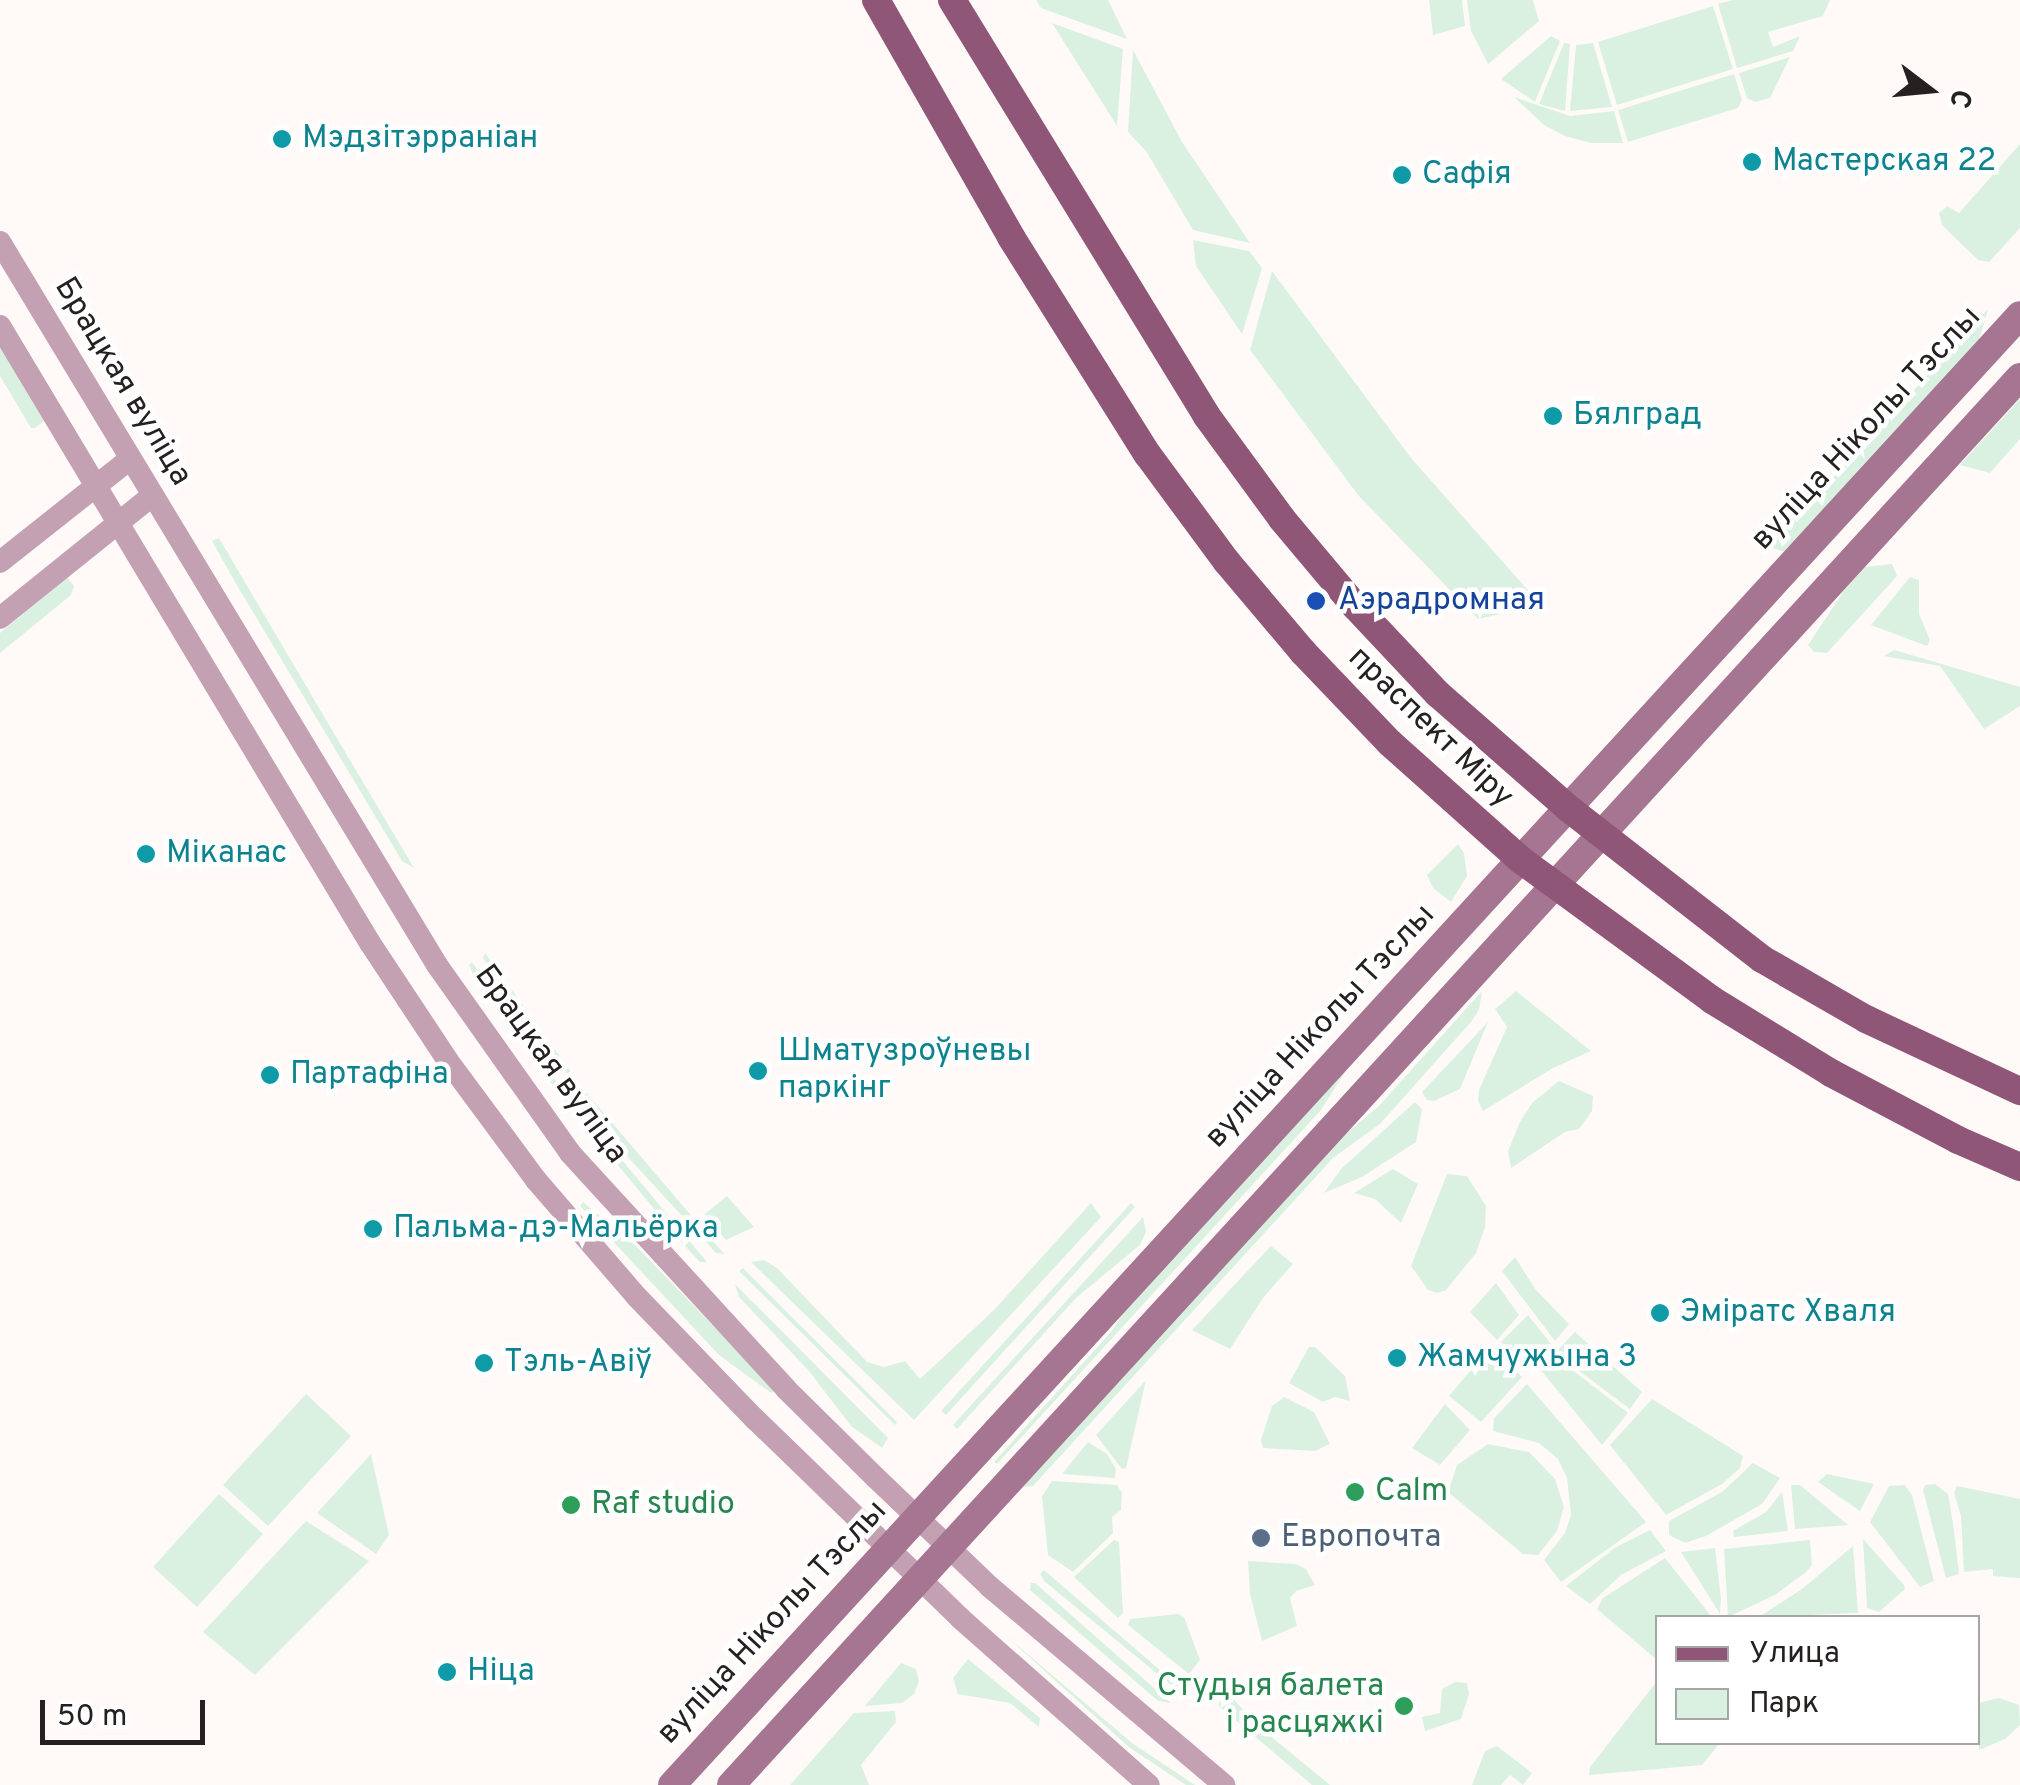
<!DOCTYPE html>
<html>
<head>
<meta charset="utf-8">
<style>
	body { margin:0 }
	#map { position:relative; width:2020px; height:1785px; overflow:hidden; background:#fffaf7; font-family:Overpass,sans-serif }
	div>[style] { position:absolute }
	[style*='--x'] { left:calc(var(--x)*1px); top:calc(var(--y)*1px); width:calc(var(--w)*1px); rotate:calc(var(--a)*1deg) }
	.green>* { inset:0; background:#daf1e2 }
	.tertiary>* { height:22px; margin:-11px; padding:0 11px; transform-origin:11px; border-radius:11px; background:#c3a1b3 }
	.secondary>* { height:28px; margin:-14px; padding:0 14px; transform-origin:14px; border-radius:14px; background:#a67591 }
	.primary>* { height:28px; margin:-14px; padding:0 14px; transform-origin:14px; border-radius:14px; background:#905678 }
	.dots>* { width:28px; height:28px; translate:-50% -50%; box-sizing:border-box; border:5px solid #fff; border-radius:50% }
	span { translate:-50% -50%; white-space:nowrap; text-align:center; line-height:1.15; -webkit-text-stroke:9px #fff; paint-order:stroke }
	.culture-label { font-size:32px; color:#0d838f }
	.left { translate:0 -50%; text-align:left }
	.street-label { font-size:32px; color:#242120 }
	.transit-label { font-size:32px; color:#164399 }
	.leisure-label { font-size:32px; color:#27864d }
	.right { translate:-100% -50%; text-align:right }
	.service-label { font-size:32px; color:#4e5e75 }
	.legend { position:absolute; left:1655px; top:1615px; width:325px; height:130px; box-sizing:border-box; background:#fff; border:2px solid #a7a6a6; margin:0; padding:12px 18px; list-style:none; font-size:30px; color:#242120 }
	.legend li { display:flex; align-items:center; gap:20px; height:50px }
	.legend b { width:50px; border:2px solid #a7a6a6 }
	.north { position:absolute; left:1880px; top:40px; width:100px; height:100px; -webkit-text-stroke:8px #fff; paint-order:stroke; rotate:106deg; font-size:28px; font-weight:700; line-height:40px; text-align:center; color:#242120 }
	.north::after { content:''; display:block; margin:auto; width:35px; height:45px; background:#242120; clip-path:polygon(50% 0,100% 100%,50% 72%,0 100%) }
	.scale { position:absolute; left:40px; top:1700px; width:165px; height:45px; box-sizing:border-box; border:5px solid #242120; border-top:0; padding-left:12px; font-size:30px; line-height:35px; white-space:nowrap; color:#242120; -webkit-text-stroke:8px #fff; paint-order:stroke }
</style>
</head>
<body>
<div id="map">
	<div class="green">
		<div style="clip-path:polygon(1036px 0,1108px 0,1127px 39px,1041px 8px)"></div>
		<div style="clip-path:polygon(1429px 0,1462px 0,1465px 26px,1433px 35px)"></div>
		<div style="clip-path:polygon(1467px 0,1533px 0,1539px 21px,1488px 64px,1471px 31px)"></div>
		<div style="clip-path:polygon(1733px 0,1830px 0,1823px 16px,1768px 32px,1773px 47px,1800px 36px,1793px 51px,1737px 68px,1718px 4px)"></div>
		<div style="clip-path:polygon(1713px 6px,1733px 69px,1617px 105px,1598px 42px)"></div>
		<div style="clip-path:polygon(1052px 23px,1123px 49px,1117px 126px)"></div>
		<div style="clip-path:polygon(1551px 36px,1560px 41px,1535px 102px,1501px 79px)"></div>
		<div style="clip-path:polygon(1564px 43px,1570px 44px,1565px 111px,1539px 104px)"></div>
		<div style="clip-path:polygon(1593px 43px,1612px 107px,1570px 111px,1576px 45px)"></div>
		<div style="clip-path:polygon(1133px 50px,1182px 142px,1250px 243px,1193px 230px,1146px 151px,1128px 132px)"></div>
		<div style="clip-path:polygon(1790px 57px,1770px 98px,1755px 102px,1747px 98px,1739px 73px)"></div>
		<div style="clip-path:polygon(1734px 74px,1742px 100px,1738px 108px,1628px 142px,1618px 110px)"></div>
		<div style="clip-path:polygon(1514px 97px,1570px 116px,1614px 111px,1623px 143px,1591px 143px,1565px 136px,1544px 125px)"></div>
		<div style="clip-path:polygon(2020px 144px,2020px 228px,1989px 262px,1978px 260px,1942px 225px,1939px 213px,1947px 206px,1959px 213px)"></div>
		<div style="clip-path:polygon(1193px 240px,1249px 251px,1262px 268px,1242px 334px,1196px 266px)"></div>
		<div style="clip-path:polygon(1272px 271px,1411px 458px,1541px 605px,1478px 619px,1358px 495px,1250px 350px)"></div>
		<div style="clip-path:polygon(1988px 309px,1979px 340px,1785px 552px,1770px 547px)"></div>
		<div style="clip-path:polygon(0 346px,44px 421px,35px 428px,31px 428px,0 376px)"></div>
		<div style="clip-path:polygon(2020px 399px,2020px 439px,1990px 473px,1960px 465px)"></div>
		<div style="clip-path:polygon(219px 538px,325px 718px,414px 868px,402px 861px,235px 582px,212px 541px)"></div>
		<div style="clip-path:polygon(1892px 564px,1897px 576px,1827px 653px,1814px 652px,1808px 645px,1845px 589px,1865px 567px)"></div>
		<div style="clip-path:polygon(67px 577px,74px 586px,71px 595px,0 653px,0 633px)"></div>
		<div style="clip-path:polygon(1910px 577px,1919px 580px,1919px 614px,1930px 640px,1927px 646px,1871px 625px)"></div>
		<div style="clip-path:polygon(1894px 650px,2020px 687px,2020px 706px,1984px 729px,1940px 666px,1884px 656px)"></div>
		<div style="clip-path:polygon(1458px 844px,1464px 853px,1467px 876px,1451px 902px,1433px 888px,1427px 875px)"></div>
		<div style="clip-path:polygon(485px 953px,585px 1091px,724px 1254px,716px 1253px,626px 1155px,483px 958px)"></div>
		<div style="clip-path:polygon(472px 962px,556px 1081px,707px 1262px,700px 1262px,685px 1246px,562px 1098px,473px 974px,469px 965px)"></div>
		<div style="clip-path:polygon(1482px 991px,1479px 1010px,1471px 1022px,1380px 1124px,1333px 1158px,1033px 1486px,1024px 1487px,1021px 1483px,1327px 1149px,1379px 1106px)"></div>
		<div style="clip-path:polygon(1516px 991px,1591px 1051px,1553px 1068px,1483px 1111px,1478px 1101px,1479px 1090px,1507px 1027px,1495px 1009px)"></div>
		<div style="clip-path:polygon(1488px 1022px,1460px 1089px,1434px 1101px,1427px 1100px,1422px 1092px)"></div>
		<div style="clip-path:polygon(1352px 1061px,1321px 1110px,997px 1464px,994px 1462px,1111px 1332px,1143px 1282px)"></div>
		<div style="clip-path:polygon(1559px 1081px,1593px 1096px,1592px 1111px,1579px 1129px,1565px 1132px,1511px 1168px,1508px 1151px,1520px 1122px,1532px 1103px)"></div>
		<div style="clip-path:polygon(1415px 1102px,1422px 1109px,1416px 1142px,1362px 1177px,1324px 1193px,1341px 1169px)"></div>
		<div style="clip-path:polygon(1393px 1169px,1418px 1184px,1401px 1223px,1375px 1199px,1354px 1193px)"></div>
		<div style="clip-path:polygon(1447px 1174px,1467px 1176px,1486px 1206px,1485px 1227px,1476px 1253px,1446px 1290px,1438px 1293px,1428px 1290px,1411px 1266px)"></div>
		<div style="clip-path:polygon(727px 1196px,754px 1227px,726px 1240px,704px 1215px)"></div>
		<div style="clip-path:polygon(583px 1202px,638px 1248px,775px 1390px,771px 1393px,719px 1355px,580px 1206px)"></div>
		<div style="clip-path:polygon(1091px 1203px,1101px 1217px,914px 1420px,751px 1262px,764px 1260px,777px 1268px,867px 1362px,884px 1367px,905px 1361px,920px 1379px,993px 1311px)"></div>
		<div style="clip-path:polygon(1131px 1203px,1135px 1207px,946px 1415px,941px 1411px)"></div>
		<div style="clip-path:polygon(1143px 1217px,1146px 1232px,1140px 1245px,1076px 1298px,957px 1429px,953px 1425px)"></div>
		<div style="clip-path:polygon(1271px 1246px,1293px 1264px,1263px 1298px,1230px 1349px,1192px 1330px)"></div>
		<div style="clip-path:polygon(1515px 1257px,1536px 1290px,1569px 1324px,1555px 1341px,1502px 1271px)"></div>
		<div style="clip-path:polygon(743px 1268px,897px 1422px,895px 1425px,739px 1271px)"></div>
		<div style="clip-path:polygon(1496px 1283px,1519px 1315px,1497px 1340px,1470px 1312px)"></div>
		<div style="clip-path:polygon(735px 1284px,888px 1438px,882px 1448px,851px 1426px,809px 1371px,739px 1297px)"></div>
		<div style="clip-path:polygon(1528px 1315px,1551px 1344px,1527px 1368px,1501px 1342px)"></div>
		<div style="clip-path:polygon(1575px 1332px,1642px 1392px,1630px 1409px,1555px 1353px)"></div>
		<div style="clip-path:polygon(1492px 1345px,1522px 1377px,1481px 1422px,1449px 1396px)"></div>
		<div style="clip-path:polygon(1309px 1347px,1315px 1347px,1345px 1376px,1350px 1401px,1335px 1397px,1323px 1402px,1289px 1383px)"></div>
		<div style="clip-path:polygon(1553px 1355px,1628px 1413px,1602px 1445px,1540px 1369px)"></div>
		<div style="clip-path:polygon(1146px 1380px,1126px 1468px,1122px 1469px,1096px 1435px)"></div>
		<div style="clip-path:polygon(1527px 1384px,1646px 1522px,1561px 1582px,1544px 1560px,1565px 1533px,1571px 1515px,1567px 1478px,1558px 1459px,1539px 1443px,1493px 1431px,1494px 1418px)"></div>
		<div style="clip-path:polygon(306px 1394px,351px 1436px,268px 1526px,223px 1485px)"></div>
		<div style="clip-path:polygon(1284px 1397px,1314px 1412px,1330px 1444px,1315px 1451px,1263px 1448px,1261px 1440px,1272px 1406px)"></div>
		<div style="clip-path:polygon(1652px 1399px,1743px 1456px,1740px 1468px,1722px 1484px,1666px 1515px,1610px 1445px)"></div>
		<div style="clip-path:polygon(1445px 1404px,1470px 1430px,1440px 1465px,1412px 1448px)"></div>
		<div style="clip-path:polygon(1088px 1442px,1107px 1454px,1116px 1469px,1115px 1478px,1062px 1474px)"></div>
		<div style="clip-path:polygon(1488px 1444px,1529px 1452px,1555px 1479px,1564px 1507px,1557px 1531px,1538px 1555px,1523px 1554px,1448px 1492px,1457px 1465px)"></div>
		<div style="clip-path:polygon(371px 1454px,389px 1535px,376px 1554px,317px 1513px)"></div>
		<div style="clip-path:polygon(1753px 1463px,1780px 1478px,1762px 1504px,1706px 1536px,1685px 1543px,1669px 1535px,1669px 1521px,1722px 1492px)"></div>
		<div style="clip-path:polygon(1827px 1474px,1874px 1484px,1860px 1511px,1818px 1482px)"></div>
		<div style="clip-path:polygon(1052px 1481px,1117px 1485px,1122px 1493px,1121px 1510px,1112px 1517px,1113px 1533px,1073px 1572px,1048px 1555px,1042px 1496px)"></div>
		<div style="clip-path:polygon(1935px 1484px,1948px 1494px,1954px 1530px,1959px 1574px,1946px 1578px,1923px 1490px,1925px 1485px)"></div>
		<div style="clip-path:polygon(1791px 1485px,1800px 1485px,1848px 1525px,1795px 1529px)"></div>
		<div style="clip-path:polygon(1905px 1485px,1912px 1495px,1934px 1581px,1920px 1587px,1870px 1522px,1889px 1486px)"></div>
		<div style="clip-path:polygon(1957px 1486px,2020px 1499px,2020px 1578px,1993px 1576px,1993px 1569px,1964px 1572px,1961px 1516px,1954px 1493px)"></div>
		<div style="clip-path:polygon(1782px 1492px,1788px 1531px,1734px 1537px,1733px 1531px,1766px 1512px)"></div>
		<div style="clip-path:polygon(219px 1494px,263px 1534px,197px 1607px,153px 1567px)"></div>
		<div style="clip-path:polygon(306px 1521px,369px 1561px,255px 1675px,203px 1632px)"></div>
		<div style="clip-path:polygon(1650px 1530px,1666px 1551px,1621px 1575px,1590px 1604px,1566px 1586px,1616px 1547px)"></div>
		<div style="clip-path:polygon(1863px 1539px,1904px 1585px,1905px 1589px,1879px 1612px,1867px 1608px)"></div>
		<div style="clip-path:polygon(1114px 1540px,1119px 1542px,1123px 1613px,1118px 1618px,1074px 1577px)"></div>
		<div style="clip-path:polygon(1810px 1540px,1812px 1565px,1805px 1573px,1775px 1595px,1728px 1617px,1724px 1549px)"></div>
		<div style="clip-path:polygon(1853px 1546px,1858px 1613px,1759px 1617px,1802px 1589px)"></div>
		<div style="clip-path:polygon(1715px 1548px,1721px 1598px,1720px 1614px,1681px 1552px)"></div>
		<div style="clip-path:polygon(1665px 1558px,1712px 1617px,1658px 1618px,1657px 1660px,1597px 1609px,1603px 1598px)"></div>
		<div style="clip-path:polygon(1248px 1561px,1296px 1564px,1306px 1569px,1315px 1585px,1296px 1591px,1290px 1598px,1297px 1626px,1262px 1641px,1250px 1594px)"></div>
		<div style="clip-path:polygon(1044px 1570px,1183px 1690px,1182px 1694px,1044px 1581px,1040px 1574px)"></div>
		<div style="clip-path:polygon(1031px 1583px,1035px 1583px,1171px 1703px,1158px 1701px,1030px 1590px)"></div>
		<div style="clip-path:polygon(1178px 1614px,1184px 1617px,1200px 1660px,1189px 1674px,1128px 1625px,1130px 1619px)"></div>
		<div style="clip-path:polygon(1005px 1635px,1132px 1743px,1195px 1785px,1186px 1785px,1130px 1748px)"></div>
		<div style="clip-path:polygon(968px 1659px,1040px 1718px,1039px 1727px,1010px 1703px,958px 1694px,953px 1678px)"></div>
		<div style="clip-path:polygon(901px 1663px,916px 1669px,919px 1681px,914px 1694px,902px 1703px,865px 1706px)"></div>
		<div style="clip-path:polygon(1657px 1681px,1658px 1742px,1720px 1743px,1702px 1765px,1589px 1775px,1590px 1767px)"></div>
		<div style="clip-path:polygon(1455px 1682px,1467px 1683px,1469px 1694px,1461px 1719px,1425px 1731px,1422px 1717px,1440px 1713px,1442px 1689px)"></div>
		<div style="clip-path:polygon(1227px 1692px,1257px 1725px,1330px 1785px,1312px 1785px,1218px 1705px)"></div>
		<div style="clip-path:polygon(1999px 1698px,2019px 1705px,2020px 1725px,2005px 1739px,1979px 1750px,1978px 1703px)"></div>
		<div style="clip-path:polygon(895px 1711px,896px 1722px,861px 1765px,869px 1785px,790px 1785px,854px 1713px)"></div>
		<div style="clip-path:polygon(1497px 1746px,1532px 1773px,1523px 1785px,1510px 1775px,1501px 1785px,1472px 1785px,1485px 1751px)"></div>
	</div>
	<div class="tertiary">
		<div style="--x:0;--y:242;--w:845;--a:58.85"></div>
		<div style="--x:437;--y:965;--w:230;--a:54.7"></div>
		<div style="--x:570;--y:1153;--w:320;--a:47.5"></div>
		<div style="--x:786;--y:1389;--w:125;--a:44.7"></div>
		<div style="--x:875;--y:1477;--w:159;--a:43.7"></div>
		<div style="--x:990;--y:1587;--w:307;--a:40.2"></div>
		<div style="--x:0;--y:326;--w:719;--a:59.05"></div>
		<div style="--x:370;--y:943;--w:141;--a:56.5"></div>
		<div style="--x:448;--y:1061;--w:148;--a:53.5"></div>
		<div style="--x:536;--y:1180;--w:155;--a:49.2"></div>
		<div style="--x:637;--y:1297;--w:170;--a:46"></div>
		<div style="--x:755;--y:1419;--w:286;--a:44.1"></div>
		<div style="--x:960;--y:1618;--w:252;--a:41.5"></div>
		<div style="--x:0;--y:562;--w:166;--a:-38.4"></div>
		<div style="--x:0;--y:618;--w:195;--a:-38.8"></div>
	</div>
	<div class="secondary">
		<div style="--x:672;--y:1785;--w:1994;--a:-47.48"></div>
		<div style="--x:731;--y:1785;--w:1909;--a:-47.53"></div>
	</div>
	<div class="primary">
		<div style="--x:876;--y:0;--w:273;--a:60.3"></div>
		<div style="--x:1011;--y:237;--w:257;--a:57.9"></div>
		<div style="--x:1148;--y:455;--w:133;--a:53.6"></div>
		<div style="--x:1227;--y:562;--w:118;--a:49.8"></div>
		<div style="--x:1303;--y:652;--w:126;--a:46.3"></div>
		<div style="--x:1390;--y:743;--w:176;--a:41.8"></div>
		<div style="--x:1521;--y:860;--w:237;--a:36.2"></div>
		<div style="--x:1712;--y:1000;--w:140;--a:31.5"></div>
		<div style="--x:1831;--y:1073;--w:144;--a:27.8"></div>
		<div style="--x:1958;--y:1140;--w:68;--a:23.5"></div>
		<div style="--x:952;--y:0;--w:487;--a:58.5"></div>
		<div style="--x:1206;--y:415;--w:129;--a:53.8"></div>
		<div style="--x:1282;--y:519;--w:114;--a:50"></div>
		<div style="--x:1355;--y:606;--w:121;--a:46.7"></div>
		<div style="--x:1438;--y:694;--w:173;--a:41.2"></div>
		<div style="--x:1568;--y:808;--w:246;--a:37.9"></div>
		<div style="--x:1762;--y:959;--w:120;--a:30"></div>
		<div style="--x:1866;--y:1019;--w:170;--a:25.1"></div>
	</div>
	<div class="dots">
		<div style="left:282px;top:139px;background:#0f9aa8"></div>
		<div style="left:1752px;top:162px;background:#0f9aa8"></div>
		<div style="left:1402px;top:175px;background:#0f9aa8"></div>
		<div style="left:1553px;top:416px;background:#0f9aa8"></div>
		<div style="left:1316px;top:601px;background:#1a4fb4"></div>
		<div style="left:146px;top:854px;background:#0f9aa8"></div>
		<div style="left:758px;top:1071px;background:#0f9aa8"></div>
		<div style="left:270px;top:1075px;background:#0f9aa8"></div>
		<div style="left:373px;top:1229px;background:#0f9aa8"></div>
		<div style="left:1660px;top:1313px;background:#0f9aa8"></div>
		<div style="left:1397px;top:1358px;background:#0f9aa8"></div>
		<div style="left:484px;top:1363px;background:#0f9aa8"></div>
		<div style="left:1355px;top:1492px;background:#2e9e5b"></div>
		<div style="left:571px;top:1505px;background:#2e9e5b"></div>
		<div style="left:1261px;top:1538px;background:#5c6f8a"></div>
		<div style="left:447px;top:1672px;background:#0f9aa8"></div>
		<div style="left:1404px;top:1706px;background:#2e9e5b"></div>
	</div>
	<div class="culture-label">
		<span class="left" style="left:302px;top:139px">Мэдзітэрраніан</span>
		<span class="left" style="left:1772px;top:162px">Мастерская 22</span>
		<span class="left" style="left:1422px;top:175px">Сафія</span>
		<span class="left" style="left:1573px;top:416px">Бялград</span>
		<span class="left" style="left:166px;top:854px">Міканас</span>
		<span class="left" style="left:778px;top:1071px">Шматузроўневы<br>паркінг</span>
		<span class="left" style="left:290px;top:1075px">Партафіна</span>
		<span class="left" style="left:393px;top:1229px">Пальма-дэ-Мальёрка</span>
		<span class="left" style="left:1680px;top:1313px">Эміратс Хваля</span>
		<span class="left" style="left:1417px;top:1358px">Жамчужына 3</span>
		<span class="left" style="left:504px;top:1363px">Тэль-Авіў</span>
		<span class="left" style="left:467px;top:1672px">Ніца</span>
	</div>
	<div class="street-label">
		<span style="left:122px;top:382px;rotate:59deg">Брацкая вуліца</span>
		<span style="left:1867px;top:429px;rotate:-47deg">вуліца Ніколы Тэслы</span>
		<span style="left:1430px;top:728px;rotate:44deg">праспект Міру</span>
		<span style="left:1321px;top:1027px;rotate:-47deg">вуліца Ніколы Тэслы</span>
		<span style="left:550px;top:1065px;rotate:54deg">Брацкая вуліца</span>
		<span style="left:773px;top:1623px;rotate:-47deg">вуліца Ніколы Тэслы</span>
	</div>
	<div class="transit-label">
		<span class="left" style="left:1338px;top:601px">Аэрадромная</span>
	</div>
	<div class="leisure-label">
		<span class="left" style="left:1375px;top:1492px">Calm</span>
		<span class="left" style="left:591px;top:1505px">Raf studio</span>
		<span class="right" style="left:1384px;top:1706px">Студыя балета<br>і расцяжкі</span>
	</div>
	<div class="service-label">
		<span class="left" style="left:1281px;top:1538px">Европочта</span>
	</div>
	<ul class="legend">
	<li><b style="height:12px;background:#905678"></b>Улица</li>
	<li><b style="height:28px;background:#daf1e2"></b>Парк</li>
	</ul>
	<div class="north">С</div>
	<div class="scale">50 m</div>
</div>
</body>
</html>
